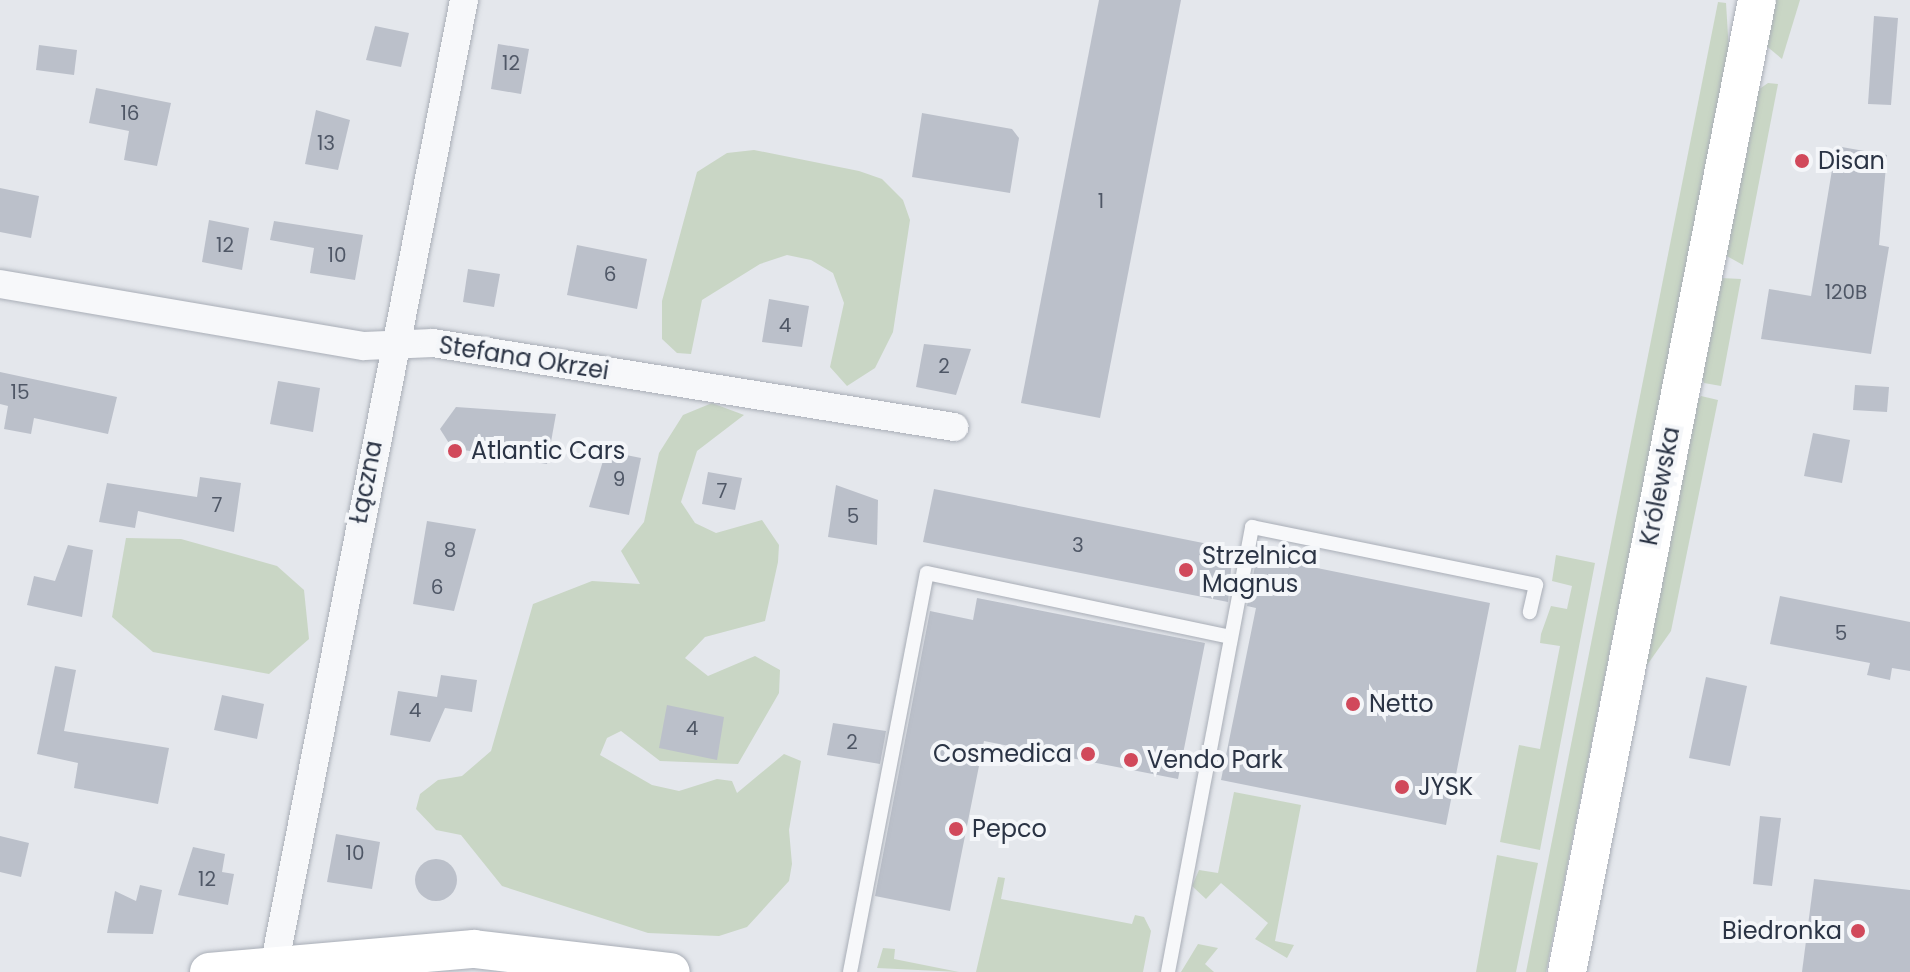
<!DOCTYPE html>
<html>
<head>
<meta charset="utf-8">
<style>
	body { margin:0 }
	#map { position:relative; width:1910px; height:972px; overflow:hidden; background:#e4e7ec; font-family:Poppins,sans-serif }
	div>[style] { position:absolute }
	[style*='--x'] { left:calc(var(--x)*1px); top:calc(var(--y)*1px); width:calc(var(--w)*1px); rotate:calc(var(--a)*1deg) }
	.green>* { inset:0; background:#c9d6c5 }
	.building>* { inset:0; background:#bbc0ca }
	.round { border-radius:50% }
	.roads { filter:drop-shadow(0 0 2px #a9aeb7) drop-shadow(0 0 2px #a9aeb7) }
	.lane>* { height:14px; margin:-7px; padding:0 7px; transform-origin:7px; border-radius:7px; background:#f7f8fa }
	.street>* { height:28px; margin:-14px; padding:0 14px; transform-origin:14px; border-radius:14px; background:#f7f8fa }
	.secondary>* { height:38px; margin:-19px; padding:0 19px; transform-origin:19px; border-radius:19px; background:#fff }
	.dots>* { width:22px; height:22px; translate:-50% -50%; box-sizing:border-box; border:4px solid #f4f6f9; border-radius:50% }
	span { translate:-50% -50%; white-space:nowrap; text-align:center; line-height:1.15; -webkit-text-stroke:8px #f4f6f9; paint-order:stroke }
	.number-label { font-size:20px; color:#4f5766 }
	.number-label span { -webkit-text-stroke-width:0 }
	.poi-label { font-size:24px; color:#2b3445 }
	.left { translate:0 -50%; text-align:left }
	.right { translate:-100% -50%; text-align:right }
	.street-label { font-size:24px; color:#2b3445 }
</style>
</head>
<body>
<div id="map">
	<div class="green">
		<div style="clip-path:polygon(1773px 0,1800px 0,1782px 59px,1764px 44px)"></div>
		<div style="clip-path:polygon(1718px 2px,1726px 3px,1729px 52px,1546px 972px,1526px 972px)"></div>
		<div style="clip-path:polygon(1768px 83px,1778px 84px,1743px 265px,1725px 255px,1755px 92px)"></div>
		<div style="clip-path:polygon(754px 150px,859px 171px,882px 179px,903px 200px,910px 220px,893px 332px,875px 368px,847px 386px,830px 367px,844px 303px,833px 273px,811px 260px,787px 255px,760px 264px,702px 300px,691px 354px,677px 353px,662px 339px,662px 301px,697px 172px,727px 153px)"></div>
		<div style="clip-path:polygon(1721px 278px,1741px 279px,1721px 386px,1704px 383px,1699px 372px)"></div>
		<div style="clip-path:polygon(1701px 396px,1718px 400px,1671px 631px,1645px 668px,1693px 405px)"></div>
		<div style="clip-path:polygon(712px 403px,744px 415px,697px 451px,681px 502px,695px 523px,716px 533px,762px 520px,779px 545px,778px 562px,765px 621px,705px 637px,685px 658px,708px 676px,755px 656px,780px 670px,779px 693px,738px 764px,660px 761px,621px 731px,607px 738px,600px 755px,652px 785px,679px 791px,717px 779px,732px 781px,737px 793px,784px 754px,801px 761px,789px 830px,792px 864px,789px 881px,747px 927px,719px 936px,648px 933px,502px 886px,461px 835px,436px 830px,416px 809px,420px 794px,438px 780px,462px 776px,491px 751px,533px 604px,592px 581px,640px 584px,621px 551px,644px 522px,659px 453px,683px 415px)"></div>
		<div style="clip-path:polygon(126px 538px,181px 539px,277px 566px,304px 590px,309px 639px,269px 674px,153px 652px,112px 617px)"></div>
		<div style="clip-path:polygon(1556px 555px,1595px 563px,1540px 850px,1500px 842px,1519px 745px,1540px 749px,1560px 646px,1540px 643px,1541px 634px,1551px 606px,1567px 609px,1572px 586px,1552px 581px)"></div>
		<div style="clip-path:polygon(1234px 792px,1301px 805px,1275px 941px,1294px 945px,1287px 958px,1255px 939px,1268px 923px,1221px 883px,1206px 899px,1192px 886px,1199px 870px,1218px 873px)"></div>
		<div style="clip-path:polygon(1497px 855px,1538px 863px,1516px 972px,1476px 972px)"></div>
		<div style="clip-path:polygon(998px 877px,1005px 878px,1001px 899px,1132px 924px,1135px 915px,1144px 917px,1151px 931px,1143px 972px,976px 972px)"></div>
		<div style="clip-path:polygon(1198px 944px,1218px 948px,1205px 964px,1214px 972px,1181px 972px)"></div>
		<div style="clip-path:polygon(883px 948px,895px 949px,894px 959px,959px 972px,877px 968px)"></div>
	</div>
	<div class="building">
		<div style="clip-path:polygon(1099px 0,1181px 0,1100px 418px,1021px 403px)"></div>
		<div style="clip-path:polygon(1874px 16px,1898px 18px,1891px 105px,1868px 104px)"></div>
		<div style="clip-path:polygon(375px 26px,409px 33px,401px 67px,366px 60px)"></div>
		<div style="clip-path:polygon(498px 44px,529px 49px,521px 94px,491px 89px)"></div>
		<div style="clip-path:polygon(39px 45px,77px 50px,74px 75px,36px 70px)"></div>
		<div style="clip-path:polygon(96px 88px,171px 103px,157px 166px,124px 160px,129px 131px,89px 123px)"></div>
		<div style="clip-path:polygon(316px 110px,350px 120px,338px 170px,305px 164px)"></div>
		<div style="clip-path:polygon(922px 113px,1012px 129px,1019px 138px,1010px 193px,912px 177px)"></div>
		<div style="clip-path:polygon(1836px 146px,1887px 155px,1879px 245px,1889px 247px,1871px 354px,1761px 339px,1769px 289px,1811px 296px)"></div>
		<div style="clip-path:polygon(0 188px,39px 196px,31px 238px,0 232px)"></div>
		<div style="clip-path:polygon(209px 220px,249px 228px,242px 270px,202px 262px)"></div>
		<div style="clip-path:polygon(274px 221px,363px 235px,355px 280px,310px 273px,314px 248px,270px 240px)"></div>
		<div style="clip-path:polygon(577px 245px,647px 259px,637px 309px,567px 295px)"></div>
		<div style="clip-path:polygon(468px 269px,500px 274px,494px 307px,463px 302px)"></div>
		<div style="clip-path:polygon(769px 299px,809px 306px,802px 347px,762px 342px)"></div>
		<div style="clip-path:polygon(924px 344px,971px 349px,956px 395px,916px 387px)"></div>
		<div style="clip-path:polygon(0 372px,117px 397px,108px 434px,34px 418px,31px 434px,4px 429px,8px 406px,0 404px)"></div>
		<div style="clip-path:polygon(278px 381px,320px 388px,313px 432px,270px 424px)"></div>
		<div style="clip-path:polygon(1855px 385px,1889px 387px,1887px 412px,1853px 410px)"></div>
		<div style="clip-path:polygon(456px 407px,556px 414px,547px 464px,452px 448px,440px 429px)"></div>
		<div style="clip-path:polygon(1813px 433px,1850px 440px,1842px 483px,1804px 476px)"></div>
		<div style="clip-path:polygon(606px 451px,641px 458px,629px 515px,589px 507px)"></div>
		<div style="clip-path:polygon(708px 472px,742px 478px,735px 510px,702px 504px)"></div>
		<div style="clip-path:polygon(200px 477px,241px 483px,234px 532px,138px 511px,135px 528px,99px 522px,107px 483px,197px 497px)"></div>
		<div style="clip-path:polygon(836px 485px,878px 500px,877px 545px,828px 537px)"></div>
		<div style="clip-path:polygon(934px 489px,1233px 549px,1228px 602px,923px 542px)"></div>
		<div style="clip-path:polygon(427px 521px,476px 529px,454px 611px,413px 604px)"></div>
		<div style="clip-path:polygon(68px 545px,93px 550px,82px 617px,27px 605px,34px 576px,55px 581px)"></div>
		<div style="clip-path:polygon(1257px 556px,1490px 603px,1446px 825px,1221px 780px,1256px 608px,1247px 606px)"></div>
		<div style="clip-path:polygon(1780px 596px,1910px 622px,1910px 671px,1892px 668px,1890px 680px,1867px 675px,1870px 663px,1770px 644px)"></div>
		<div style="clip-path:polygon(977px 598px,1205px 643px,1178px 779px,984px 741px,950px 911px,875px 896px,930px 611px,973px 620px)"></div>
		<div style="clip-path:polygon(55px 666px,76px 670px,64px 731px,169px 748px,158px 804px,74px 788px,78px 763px,37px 754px)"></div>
		<div style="clip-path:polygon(441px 675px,477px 680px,472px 712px,445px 708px,430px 742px,390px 735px,398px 691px,437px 697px)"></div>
		<div style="clip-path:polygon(1706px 677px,1747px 686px,1730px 766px,1689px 758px)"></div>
		<div style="clip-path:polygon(222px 695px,264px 704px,257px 739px,214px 730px)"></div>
		<div style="clip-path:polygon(667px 705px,724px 717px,717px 760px,659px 748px)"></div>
		<div style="clip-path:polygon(833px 723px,886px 731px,880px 764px,827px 755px)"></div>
		<div style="clip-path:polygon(1760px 816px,1781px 818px,1772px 886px,1753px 884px)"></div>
		<div style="clip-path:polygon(336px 834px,380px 842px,372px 889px,327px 882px)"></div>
		<div style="clip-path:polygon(0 836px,29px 843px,21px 877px,0 872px)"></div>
		<div style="clip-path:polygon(193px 847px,225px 854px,222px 872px,234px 874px,228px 905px,178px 895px)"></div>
		<div class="round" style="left:415px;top:859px;width:42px;height:42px"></div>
		<div style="clip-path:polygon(1814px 879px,1910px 890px,1910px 972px,1802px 972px)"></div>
		<div style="clip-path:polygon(140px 885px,162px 890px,153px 934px,107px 933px,115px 891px,136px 901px)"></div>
	</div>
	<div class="roads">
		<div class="lane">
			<div style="--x:850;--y:972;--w:406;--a:-79.1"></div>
			<div style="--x:927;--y:573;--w:310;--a:11.9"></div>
			<div style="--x:1168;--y:972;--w:453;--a:-79.3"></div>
			<div style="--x:1252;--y:527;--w:290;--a:11.5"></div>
			<div style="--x:1536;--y:585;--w:28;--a:103"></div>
		</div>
		<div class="street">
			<div style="--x:0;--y:284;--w:369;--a:9.7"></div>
			<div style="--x:364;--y:346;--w:69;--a:-2.5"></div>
			<div style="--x:433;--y:343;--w:528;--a:9.16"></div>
			<div style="--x:273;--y:972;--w:991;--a:-78.88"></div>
		</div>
		<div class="secondary">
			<div style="--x:209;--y:972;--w:266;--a:-5"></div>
			<div style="--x:474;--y:949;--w:198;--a:6.7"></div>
			<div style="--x:1567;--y:972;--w:990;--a:-78.94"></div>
		</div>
	</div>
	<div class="dots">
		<div style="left:1802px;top:161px;background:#d1495b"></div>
		<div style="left:455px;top:451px;background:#d1495b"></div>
		<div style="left:1186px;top:570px;background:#d1495b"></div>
		<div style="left:1353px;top:704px;background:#d1495b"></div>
		<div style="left:1088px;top:754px;background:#d1495b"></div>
		<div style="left:1131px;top:760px;background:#d1495b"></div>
		<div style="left:1402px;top:787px;background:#d1495b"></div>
		<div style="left:956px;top:829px;background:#d1495b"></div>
		<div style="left:1858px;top:931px;background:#d1495b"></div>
	</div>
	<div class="number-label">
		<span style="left:511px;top:63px">12</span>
		<span style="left:130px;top:113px">16</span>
		<span style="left:326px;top:143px">13</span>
		<span style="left:1101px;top:201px">1</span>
		<span style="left:225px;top:245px">12</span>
		<span style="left:337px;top:255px">10</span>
		<span style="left:610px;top:274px">6</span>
		<span style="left:1846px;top:292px">120B</span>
		<span style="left:785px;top:325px">4</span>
		<span style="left:944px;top:366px">2</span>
		<span style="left:20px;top:392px">15</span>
		<span style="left:619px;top:479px">9</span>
		<span style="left:722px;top:491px">7</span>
		<span style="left:217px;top:505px">7</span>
		<span style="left:853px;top:516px">5</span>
		<span style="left:1078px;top:545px">3</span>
		<span style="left:450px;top:550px">8</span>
		<span style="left:437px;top:587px">6</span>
		<span style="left:1841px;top:633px">5</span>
		<span style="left:415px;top:710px">4</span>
		<span style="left:692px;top:728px">4</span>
		<span style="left:852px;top:742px">2</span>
		<span style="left:355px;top:853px">10</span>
		<span style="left:207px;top:879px">12</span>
	</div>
	<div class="poi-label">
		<span class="left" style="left:1818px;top:161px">Disan</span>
		<span class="left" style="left:471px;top:451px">Atlantic Cars</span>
		<span class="left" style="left:1202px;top:570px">Strzelnica<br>Magnus</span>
		<span class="left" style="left:1369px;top:704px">Netto</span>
		<span class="right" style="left:1072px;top:754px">Cosmedica</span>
		<span class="left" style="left:1147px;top:760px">Vendo Park</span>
		<span class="left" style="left:1418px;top:787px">JYSK</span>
		<span class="left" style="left:972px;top:829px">Pepco</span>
		<span class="right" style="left:1842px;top:931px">Biedronka</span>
	</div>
	<div class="street-label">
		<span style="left:524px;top:358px;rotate:9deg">Stefana Okrzei</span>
		<span style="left:366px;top:482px;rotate:-79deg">Łączna</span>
		<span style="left:1660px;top:486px;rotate:-79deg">Królewska</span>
	</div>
</div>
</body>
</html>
